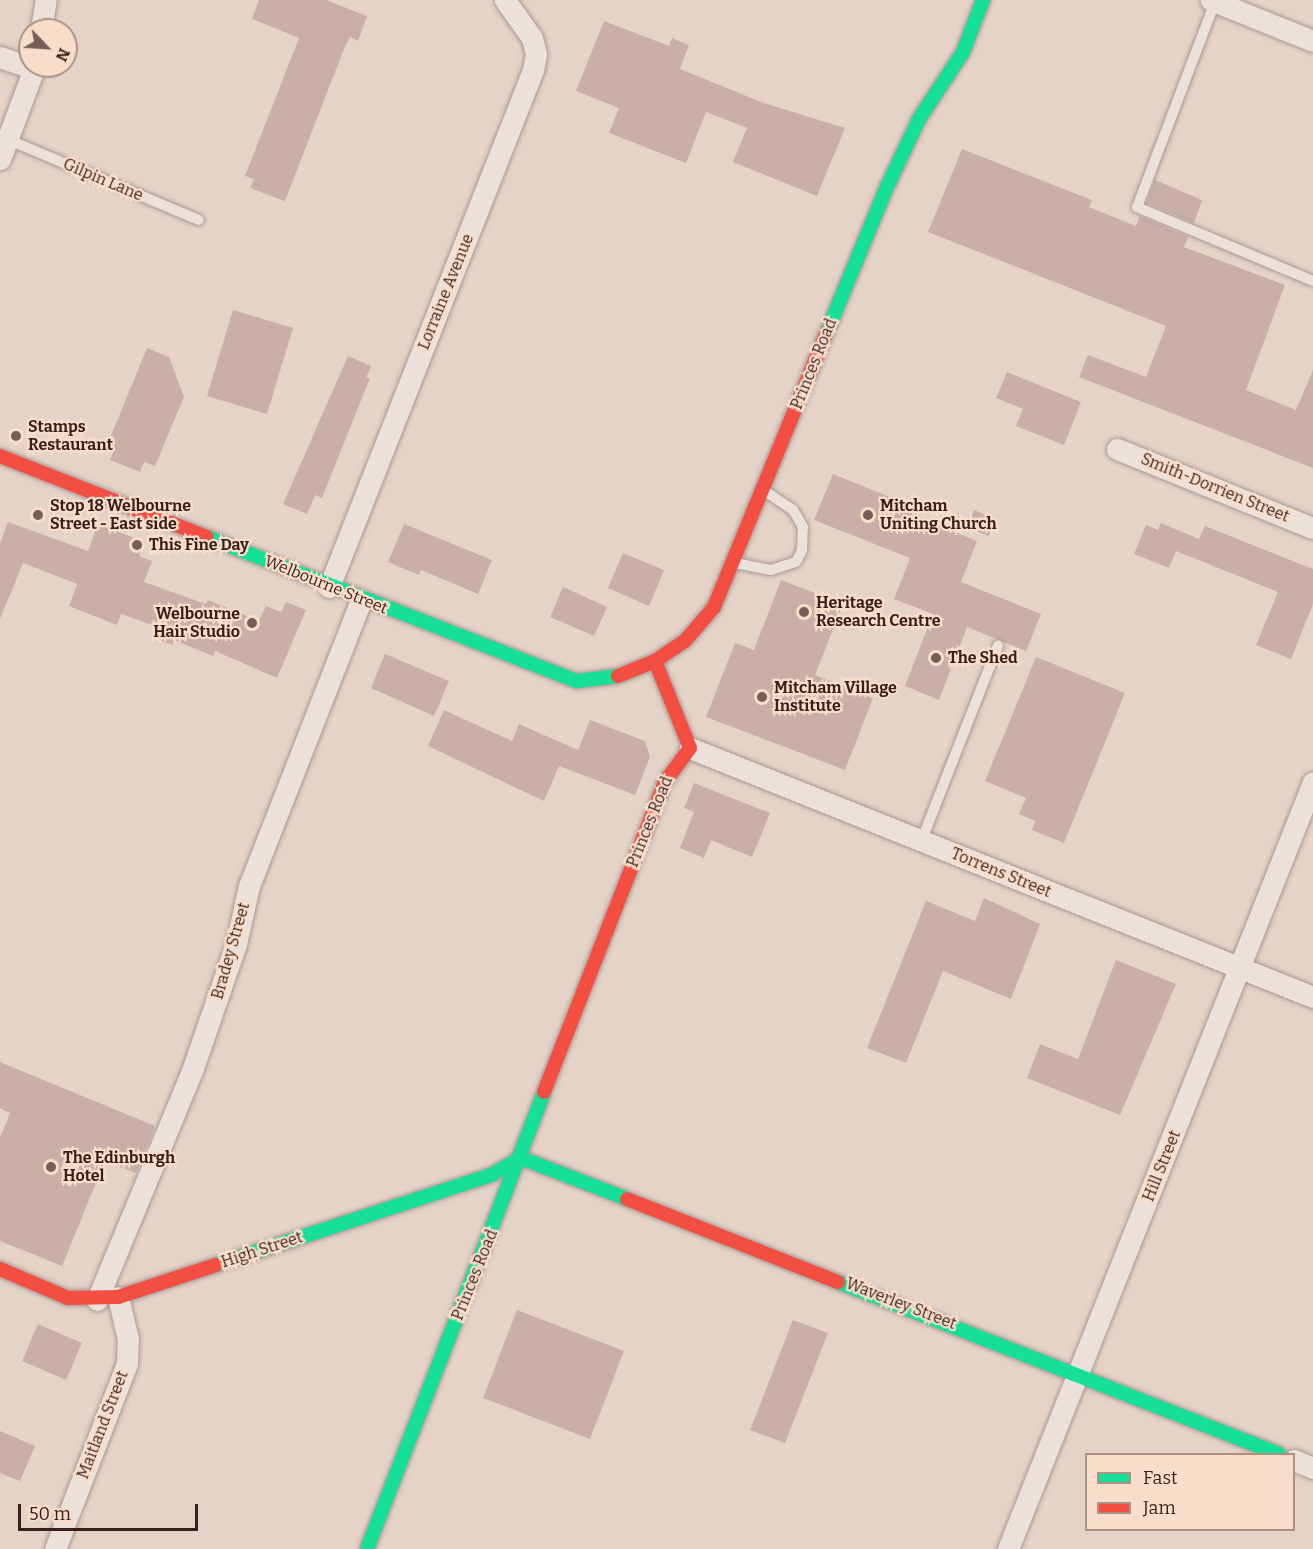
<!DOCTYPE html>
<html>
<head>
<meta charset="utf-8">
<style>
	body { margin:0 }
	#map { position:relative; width:1313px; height:1549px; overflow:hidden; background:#e5d3c8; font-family:Bitter,serif }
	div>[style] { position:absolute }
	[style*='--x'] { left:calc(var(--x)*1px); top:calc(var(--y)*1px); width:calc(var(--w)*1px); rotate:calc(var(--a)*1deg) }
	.building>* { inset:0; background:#caafa8 }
	.roads { filter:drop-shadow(0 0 2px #aa9992) drop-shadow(0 0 2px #aa9992) }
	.lane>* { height:10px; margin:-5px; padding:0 5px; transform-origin:5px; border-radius:5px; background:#ece1da }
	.street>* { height:21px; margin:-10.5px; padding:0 10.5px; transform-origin:10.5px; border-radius:10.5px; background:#ece1da }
	.fast>* { height:14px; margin:-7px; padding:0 7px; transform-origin:7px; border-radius:7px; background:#16e098 }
	.jam>* { height:14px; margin:-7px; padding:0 7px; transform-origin:7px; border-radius:7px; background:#f24e42 }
	.dots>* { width:16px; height:16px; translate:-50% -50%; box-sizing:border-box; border:3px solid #f9ddcb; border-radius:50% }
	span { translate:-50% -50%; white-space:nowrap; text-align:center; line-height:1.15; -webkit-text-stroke:4.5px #f9ddcb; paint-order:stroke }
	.street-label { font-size:16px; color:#381f1a }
	.poi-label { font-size:16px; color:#381f1a; font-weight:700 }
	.left { translate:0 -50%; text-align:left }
	.right { translate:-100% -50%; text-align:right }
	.legend { position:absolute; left:1085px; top:1453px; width:210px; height:78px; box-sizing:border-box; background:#f9ddcb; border:2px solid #ac9184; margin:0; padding:8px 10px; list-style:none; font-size:18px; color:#381f1a }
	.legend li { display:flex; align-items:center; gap:12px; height:30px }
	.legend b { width:30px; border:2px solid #ac9184 }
	.north { position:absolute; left:18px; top:18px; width:60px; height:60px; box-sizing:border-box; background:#f9ddcb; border:2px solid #ac9184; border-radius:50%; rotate:115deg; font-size:16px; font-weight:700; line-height:24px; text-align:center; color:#381f1a }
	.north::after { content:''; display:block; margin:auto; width:21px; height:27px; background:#755e57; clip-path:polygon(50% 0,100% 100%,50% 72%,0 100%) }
	.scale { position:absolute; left:18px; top:1504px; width:180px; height:27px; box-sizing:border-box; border:3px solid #381f1a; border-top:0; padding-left:8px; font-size:18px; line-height:21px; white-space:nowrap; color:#381f1a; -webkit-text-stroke:4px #f9ddcb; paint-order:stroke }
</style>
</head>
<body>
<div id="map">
	<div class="building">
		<div style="clip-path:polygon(259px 0,326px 0,367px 16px,358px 41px,350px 37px,342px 54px,285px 201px,250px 188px,254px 179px,245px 176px,299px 38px,252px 19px)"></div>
		<div style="clip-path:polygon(604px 21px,669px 46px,672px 38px,689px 45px,680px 69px,764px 103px,845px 128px,817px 196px,733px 162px,747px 128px,706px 112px,686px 163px,609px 133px,619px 108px,576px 91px)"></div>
		<div style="clip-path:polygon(962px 149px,1092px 200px,1089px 207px,1136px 226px,1140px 216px,1188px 237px,1184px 247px,1285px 285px,1246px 390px,1296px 410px,1313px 370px,1313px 468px,1079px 377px,1088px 355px,1146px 377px,1166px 326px,928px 232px)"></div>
		<div style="clip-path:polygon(1155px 180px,1202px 200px,1194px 223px,1147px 203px)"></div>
		<div style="clip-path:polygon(233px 310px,293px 328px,267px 414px,207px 396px)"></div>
		<div style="clip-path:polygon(147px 348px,169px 357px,184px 397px,155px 466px,144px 462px,140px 472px,110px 460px,114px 450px,106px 448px)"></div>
		<div style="clip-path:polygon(348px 356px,371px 366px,366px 378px,370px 378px,322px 498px,315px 495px,307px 514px,283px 504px)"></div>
		<div style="clip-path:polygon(1007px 372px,1081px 402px,1064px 445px,1016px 426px,1023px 409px,996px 398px)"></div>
		<div style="clip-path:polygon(833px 474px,922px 510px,919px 517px,977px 541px,961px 582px,1041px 614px,1026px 651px,967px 627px,939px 700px,905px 686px,933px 614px,894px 599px,910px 558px,814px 520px)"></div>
		<div style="clip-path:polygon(974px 510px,996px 519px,989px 536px,967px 528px)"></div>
		<div style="clip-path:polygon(8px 522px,88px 551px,98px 524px,145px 542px,139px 556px,152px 561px,144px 582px,206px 604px,208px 600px,259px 621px,266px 606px,281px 612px,286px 602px,306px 610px,277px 678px,215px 651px,213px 656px,174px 640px,173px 645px,151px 637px,155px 626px,121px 614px,117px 625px,69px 606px,77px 584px,23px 563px,0 619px,0 544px)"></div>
		<div style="clip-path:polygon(1161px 523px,1199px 539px,1205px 526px,1313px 569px,1313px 604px,1291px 659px,1256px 645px,1278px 592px,1176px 551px,1169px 568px,1134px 554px,1146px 525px,1158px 530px)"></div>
		<div style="clip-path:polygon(404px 524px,492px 560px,478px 594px,421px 570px,419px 575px,388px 562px)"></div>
		<div style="clip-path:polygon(623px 553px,664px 570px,649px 606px,608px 588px)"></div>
		<div style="clip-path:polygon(781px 580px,843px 604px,815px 675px,873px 698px,845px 770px,706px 717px,735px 643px,754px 650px)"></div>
		<div style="clip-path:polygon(563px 587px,607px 607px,594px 636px,550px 617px)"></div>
		<div style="clip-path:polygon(385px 654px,449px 681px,434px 716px,371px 688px)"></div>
		<div style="clip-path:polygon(1036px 657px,1125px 693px,1064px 843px,1032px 830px,1035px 821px,1019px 814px,1026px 798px,985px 781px)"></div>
		<div style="clip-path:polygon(444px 710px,512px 741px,519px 724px,578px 750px,590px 720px,645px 741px,650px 757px,635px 795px,559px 766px,544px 801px,428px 746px)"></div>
		<div style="clip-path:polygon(694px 783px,770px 813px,752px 857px,711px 840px,704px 858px,680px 848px,694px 812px,684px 808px)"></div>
		<div style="clip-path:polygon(984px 898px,1040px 924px,1011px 999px,943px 971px,906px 1063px,867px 1048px,926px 901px,975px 921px)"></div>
		<div style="clip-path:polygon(1116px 960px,1176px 984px,1120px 1115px,1027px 1078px,1040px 1044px,1078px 1059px)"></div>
		<div style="clip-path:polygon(0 1062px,155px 1126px,136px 1173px,105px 1161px,62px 1266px,0 1241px,0 1138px,10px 1113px,0 1108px)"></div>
		<div style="clip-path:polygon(517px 1310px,624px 1351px,590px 1439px,483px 1398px)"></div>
		<div style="clip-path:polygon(793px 1320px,828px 1333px,785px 1443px,750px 1430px)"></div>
		<div style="clip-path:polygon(38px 1324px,82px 1343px,66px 1380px,22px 1361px)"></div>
		<div style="clip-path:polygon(0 1431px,35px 1446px,20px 1481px,0 1473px)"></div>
	</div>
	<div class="roads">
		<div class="lane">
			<div style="--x:1215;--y:2;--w:219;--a:110.8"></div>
			<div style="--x:1137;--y:207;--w:191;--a:22.8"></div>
			<div style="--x:7;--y:139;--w:208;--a:22.9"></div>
			<div style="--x:735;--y:563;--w:37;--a:11"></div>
			<div style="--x:771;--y:570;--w:26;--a:-18"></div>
			<div style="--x:796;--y:562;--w:13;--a:-63"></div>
			<div style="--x:802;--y:550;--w:23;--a:-88"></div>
			<div style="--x:803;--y:527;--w:20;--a:-120"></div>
			<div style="--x:793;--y:510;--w:36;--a:-146"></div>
			<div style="--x:921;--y:842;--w:211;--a:-68.6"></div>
		</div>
		<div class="street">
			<div style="--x:1211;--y:0;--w:110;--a:21.9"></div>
			<div style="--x:41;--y:30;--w:30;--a:-81"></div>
			<div style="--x:0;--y:57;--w:37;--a:19"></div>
			<div style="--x:0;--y:159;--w:99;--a:-69.4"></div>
			<div style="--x:1117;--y:449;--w:211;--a:22"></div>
			<div style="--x:329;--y:587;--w:556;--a:-68.47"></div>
			<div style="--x:533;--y:70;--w:16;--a:-79"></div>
			<div style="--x:536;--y:54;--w:16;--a:-104"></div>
			<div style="--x:532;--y:38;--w:47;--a:-125.4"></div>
			<div style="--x:690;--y:748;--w:671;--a:21.79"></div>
			<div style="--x:97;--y:1300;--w:251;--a:-67.5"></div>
			<div style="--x:193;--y:1068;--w:131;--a:-70.9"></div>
			<div style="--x:236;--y:944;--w:59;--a:-77.4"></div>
			<div style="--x:249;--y:886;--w:307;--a:-68.6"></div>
			<div style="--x:1294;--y:1460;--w:21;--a:23"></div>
			<div style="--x:55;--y:1549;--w:199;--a:-68.8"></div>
			<div style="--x:127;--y:1363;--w:24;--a:-88"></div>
			<div style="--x:128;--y:1339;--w:43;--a:-103.4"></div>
			<div style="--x:1008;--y:1549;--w:825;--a:-68.31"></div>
		</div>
		<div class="fast">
			<div style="--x:827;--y:332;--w:152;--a:-67.6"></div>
			<div style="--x:885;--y:191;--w:80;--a:-64.7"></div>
			<div style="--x:919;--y:119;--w:80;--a:-56.7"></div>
			<div style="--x:963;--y:52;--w:56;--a:-69"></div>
			<div style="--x:207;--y:537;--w:397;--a:21.3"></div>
			<div style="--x:577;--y:681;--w:41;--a:-7"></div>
			<div style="--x:216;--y:1265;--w:289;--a:-18.1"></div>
			<div style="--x:491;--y:1175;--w:34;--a:-30"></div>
			<div style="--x:521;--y:1158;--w:114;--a:21.1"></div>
			<div style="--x:838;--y:1282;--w:473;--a:21.3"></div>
			<div style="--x:367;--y:1549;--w:490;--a:-68.8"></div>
		</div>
		<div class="jam">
			<div style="--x:0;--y:456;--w:222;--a:21.4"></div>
			<div style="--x:618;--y:676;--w:40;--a:-22"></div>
			<div style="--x:655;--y:661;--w:36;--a:-34"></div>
			<div style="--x:685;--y:641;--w:45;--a:-49.5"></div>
			<div style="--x:714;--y:607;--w:297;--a:-67.7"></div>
			<div style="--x:544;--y:1092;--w:333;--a:-68.7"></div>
			<div style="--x:665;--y:782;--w:42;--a:-53.7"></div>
			<div style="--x:690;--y:748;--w:94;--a:-111.9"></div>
			<div style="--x:627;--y:1199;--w:227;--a:21.5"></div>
			<div style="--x:0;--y:1269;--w:74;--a:23.1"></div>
			<div style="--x:68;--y:1298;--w:50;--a:-1.1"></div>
			<div style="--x:118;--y:1297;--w:103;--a:-18.1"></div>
		</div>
	</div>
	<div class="dots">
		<div style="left:16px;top:436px;background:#755e57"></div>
		<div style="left:38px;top:515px;background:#755e57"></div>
		<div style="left:868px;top:515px;background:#755e57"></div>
		<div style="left:137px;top:545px;background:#755e57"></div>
		<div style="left:804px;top:612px;background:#755e57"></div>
		<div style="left:252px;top:623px;background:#755e57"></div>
		<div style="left:936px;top:658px;background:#755e57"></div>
		<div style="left:762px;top:697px;background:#755e57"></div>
		<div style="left:51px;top:1167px;background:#755e57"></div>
	</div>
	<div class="street-label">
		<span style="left:103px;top:180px;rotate:23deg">Gilpin Lane</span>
		<span style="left:446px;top:292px;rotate:-68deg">Lorraine Avenue</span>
		<span style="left:814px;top:364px;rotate:-68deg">Princes Road</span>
		<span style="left:1215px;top:488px;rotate:22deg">Smith-Dorrien Street</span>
		<span style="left:326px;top:585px;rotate:22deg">Welbourne Street</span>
		<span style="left:650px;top:822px;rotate:-68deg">Princes Road</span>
		<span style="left:1001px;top:873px;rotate:22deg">Torrens Street</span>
		<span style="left:231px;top:951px;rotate:-74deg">Bradey Street</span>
		<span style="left:1162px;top:1166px;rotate:-68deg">Hill Street</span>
		<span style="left:262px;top:1250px;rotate:-18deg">High Street</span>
		<span style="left:475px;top:1275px;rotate:-68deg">Princes Road</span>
		<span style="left:901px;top:1304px;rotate:21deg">Waverley Street</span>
		<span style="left:103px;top:1425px;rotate:-69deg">Maitland Street</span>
	</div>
	<div class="poi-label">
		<span class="left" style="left:28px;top:436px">Stamps<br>Restaurant</span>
		<span class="left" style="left:50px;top:515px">Stop 18 Welbourne<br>Street - East side</span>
		<span class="left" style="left:880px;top:515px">Mitcham<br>Uniting Church</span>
		<span class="left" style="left:149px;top:545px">This Fine Day</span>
		<span class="left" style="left:816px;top:612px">Heritage<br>Research Centre</span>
		<span class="right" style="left:240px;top:623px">Welbourne<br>Hair Studio</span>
		<span class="left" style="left:948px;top:658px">The Shed</span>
		<span class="left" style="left:774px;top:697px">Mitcham Village<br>Institute</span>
		<span class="left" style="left:63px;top:1167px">The Edinburgh<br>Hotel</span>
	</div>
	<ul class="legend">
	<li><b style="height:8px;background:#16e098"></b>Fast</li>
	<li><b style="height:8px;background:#f24e42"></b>Jam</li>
	</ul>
	<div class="north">N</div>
	<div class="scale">50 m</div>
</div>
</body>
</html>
